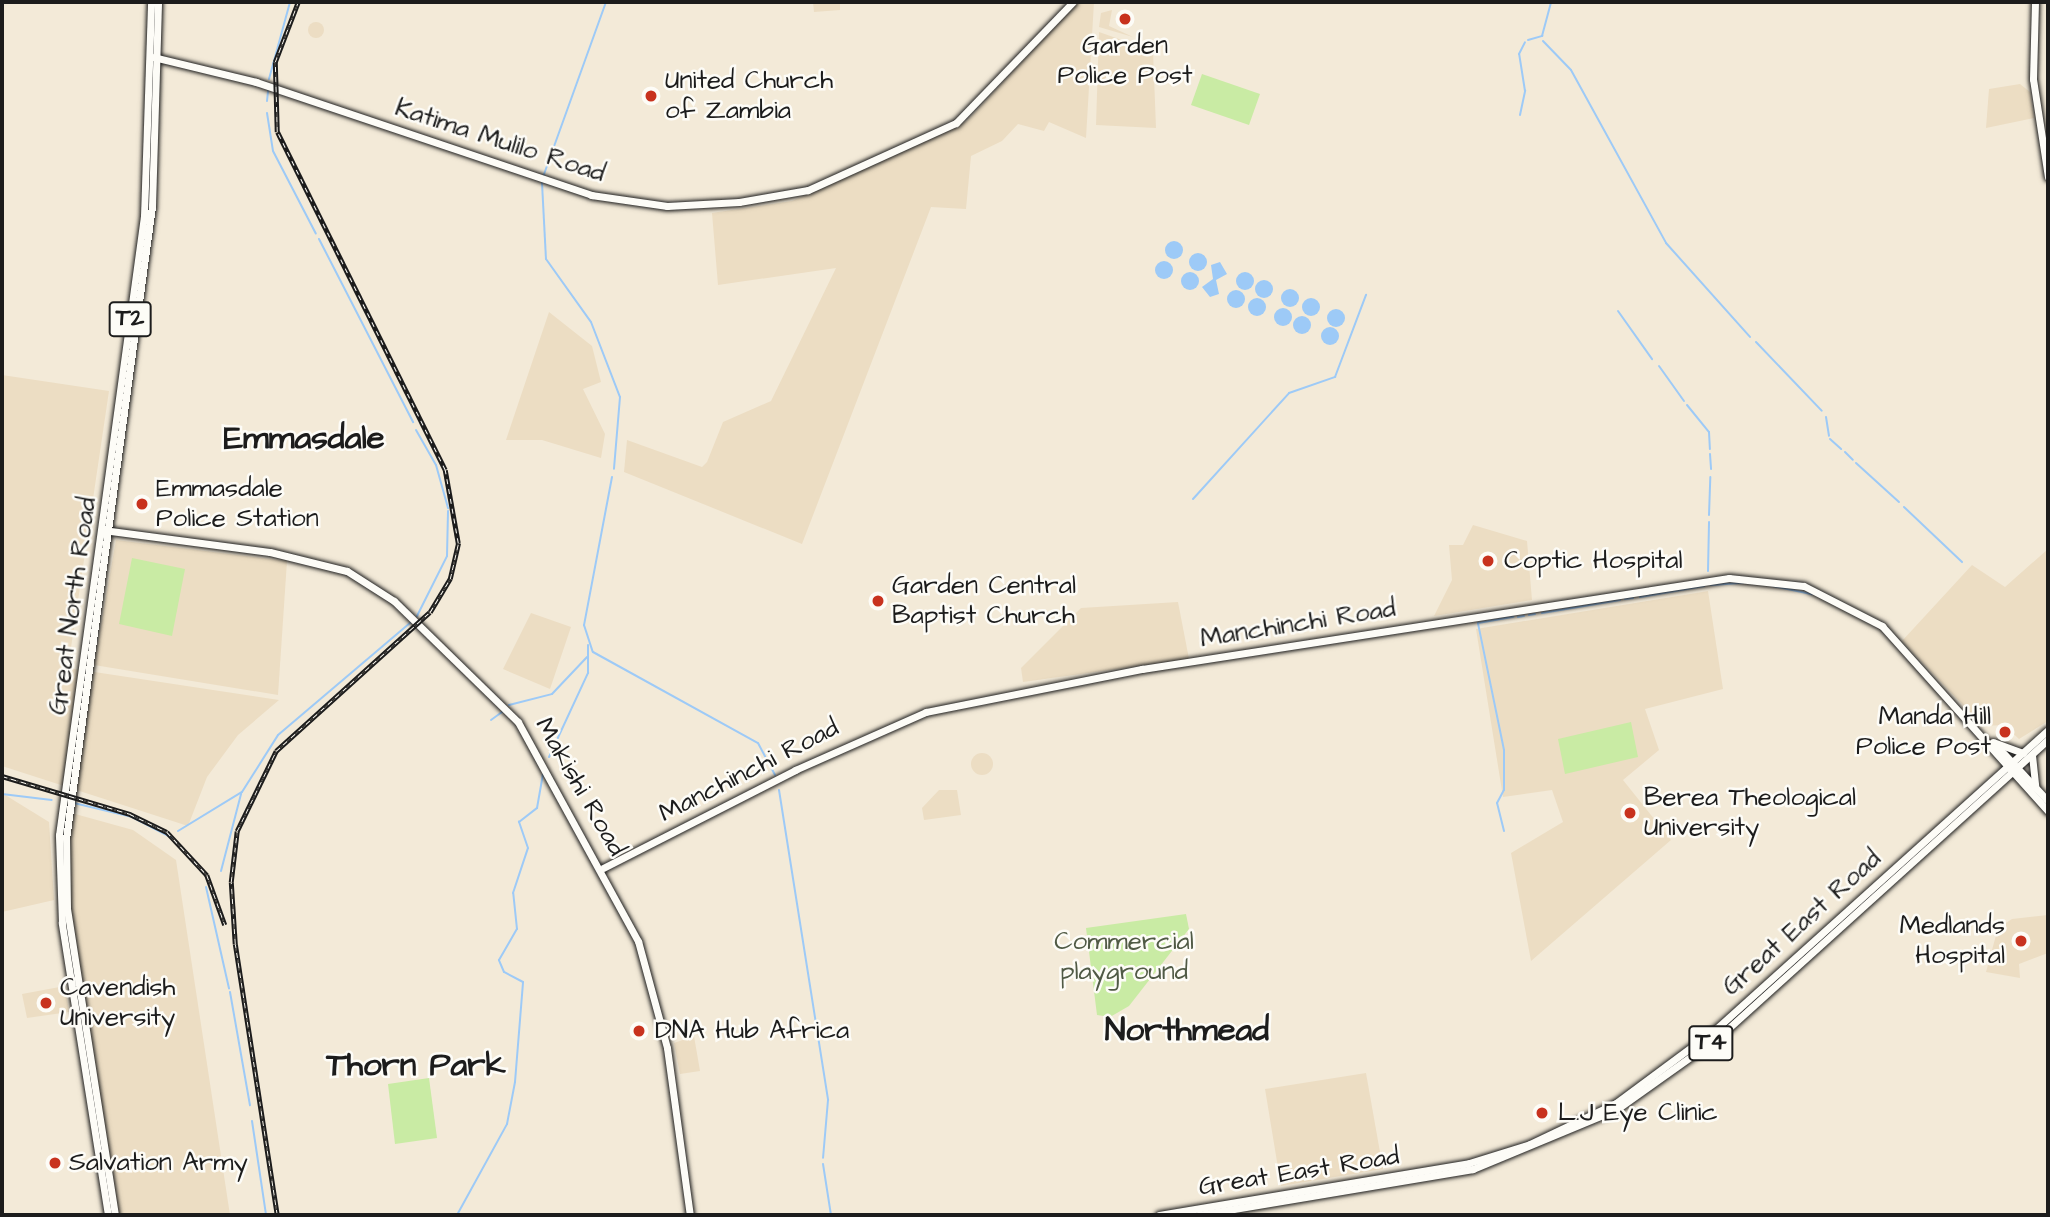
<!DOCTYPE html>
<html>
<head>
<meta charset="utf-8">
<style>
	body { margin:0 }
	#map { position:relative; width:2050px; height:1217px; overflow:hidden; background:#f3ead8; font-family:"Architects Daughter",sans-serif }
	div>[style] { position:absolute }
	[style*='--x'] { left:calc(var(--x)*1px); top:calc(var(--y)*1px); width:calc(var(--w)*1px); rotate:calc(var(--a)*1deg) }
	.built>* { inset:0; background:#ecddc3 }
	.round { border-radius:50% }
	.green>* { inset:0; background:#c9eba4 }
	.water>* { inset:0; background:#9dcaf7 }
	.stream>* { height:2px; margin:-1px; padding:0 1px; transform-origin:1px; border-radius:1px; background:#9dcaf7 }
	.roads { filter:drop-shadow(0 0 2px #1c1c1c) drop-shadow(0 0 2px #1c1c1c) }
	.secondary>* { height:7px; margin:-3.5px; padding:0 3.5px; transform-origin:3.5px; border-radius:3.5px; background:#fdfcf7 }
	.primary>* { height:7px; margin:-3.5px; padding:0 3.5px; transform-origin:3.5px; border-radius:3.5px; background:#fdfcf7 }
	.rail>* { height:4.5px; margin-top:-2.25px; transform-origin:0; background:repeating-linear-gradient(90deg,#fdfcf7 0 5px,#1c1c1c 0 10px); box-sizing:border-box; border-block:2px solid #1c1c1c }
	.dots>* { width:19px; height:19px; translate:-50% -50%; box-sizing:border-box; border:4px solid #fdfcf7; border-radius:50% }
	span { translate:-50% -50%; white-space:nowrap; text-align:center; line-height:1.15; -webkit-text-stroke:5px #fdfcf7; paint-order:stroke }
	.shield-label span { padding:2px 5px; background:#fdfcf7; border:2px solid; border-radius:5px; -webkit-text-stroke-width:0 }
	.shield-label { font-size:24px; color:#1c1c1c; font-weight:700 }
	.poi-label { font-size:26px; color:#1c1c1c }
	.left { translate:0 -50%; text-align:left }
	.right { translate:-100% -50%; text-align:right }
	.street-label { font-size:26px; color:#1c1c1c }
	.park-label { font-size:26px; color:#505a45 }
	.district-label { font-size:33px; color:#1c1c1c; font-weight:700 }
	.frame { position:absolute; inset:0; border:4px solid #1c1c1c; pointer-events:none }
</style>
</head>
<body>
<div id="map">
	<div class="built">
		<div style="clip-path:polygon(813px 2px,840px 2px,840px 10px,814px 12px)"></div>
		<div style="clip-path:polygon(1078px 2px,1094px 2px,1086px 138px,1049px 122px,1044px 131px,1018px 124px,1002px 141px,971px 156px,966px 209px,931px 207px,802px 544px,624px 472px,627px 440px,702px 467px,707px 462px,723px 422px,771px 401px,836px 268px,718px 285px,712px 213px,792px 201px,967px 121px)"></div>
		<div style="clip-path:polygon(1112px 10px,1109px 26px,1133px 37px,1099px 27px,1101px 13px)"></div>
		<div class="round" style="left:308px;top:22px;width:16px;height:16px"></div>
		<div style="clip-path:polygon(1099px 32px,1153px 51px,1156px 128px,1096px 125px)"></div>
		<div style="clip-path:polygon(2020px 84px,2030px 92px,2034px 118px,1986px 128px,1989px 89px)"></div>
		<div style="clip-path:polygon(549px 312px,592px 346px,601px 382px,583px 389px,605px 434px,601px 458px,542px 440px,506px 440px)"></div>
		<div style="clip-path:polygon(2px 375px,109px 391px,68px 668px,279px 700px,238px 735px,207px 777px,188px 826px,2px 766px)"></div>
		<div style="clip-path:polygon(1473px 525px,1527px 541px,1532px 600px,1434px 616px,1452px 580px,1449px 545px,1463px 545px)"></div>
		<div style="clip-path:polygon(116px 540px,287px 561px,278px 695px,94px 665px)"></div>
		<div style="clip-path:polygon(2048px 549px,2048px 721px,2019px 739px,2004px 725px,1983px 726px,1902px 641px,1972px 565px,2005px 587px)"></div>
		<div style="clip-path:polygon(1708px 591px,1723px 689px,1645px 709px,1659px 750px,1623px 780px,1671px 840px,1531px 961px,1511px 853px,1563px 822px,1552px 790px,1503px 797px,1476px 629px)"></div>
		<div style="clip-path:polygon(1178px 602px,1189px 659px,1023px 682px,1021px 668px,1081px 608px)"></div>
		<div style="clip-path:polygon(531px 613px,571px 627px,550px 689px,503px 669px)"></div>
		<div class="round" style="left:971px;top:753px;width:22px;height:22px"></div>
		<div style="clip-path:polygon(939px 790px,957px 790px,961px 815px,924px 820px,922px 808px)"></div>
		<div style="clip-path:polygon(2px 793px,49px 822px,54px 900px,2px 912px)"></div>
		<div style="clip-path:polygon(68px 812px,133px 830px,176px 860px,230px 1215px,118px 1215px,70px 902px)"></div>
		<div style="clip-path:polygon(2048px 915px,2048px 953px,2019px 964px,2020px 978px,1986px 972px,1998px 928px,2012px 919px)"></div>
		<div style="clip-path:polygon(65px 986px,69px 1012px,27px 1018px,22px 994px)"></div>
		<div style="clip-path:polygon(694px 1036px,700px 1071px,680px 1074px,674px 1043px)"></div>
		<div style="clip-path:polygon(1366px 1073px,1383px 1169px,1281px 1186px,1265px 1089px)"></div>
	</div>
	<div class="green">
		<div style="clip-path:polygon(1202px 74px,1260px 94px,1249px 125px,1191px 105px)"></div>
		<div style="clip-path:polygon(132px 558px,185px 569px,172px 636px,119px 624px)"></div>
		<div style="clip-path:polygon(1631px 722px,1638px 757px,1565px 774px,1558px 739px)"></div>
		<div style="clip-path:polygon(1186px 914px,1189px 929px,1129px 1006px,1110px 1017px,1097px 1015px,1086px 928px)"></div>
		<div style="clip-path:polygon(429px 1078px,437px 1138px,395px 1144px,388px 1084px)"></div>
	</div>
	<div class="water">
		<div class="round" style="left:1165px;top:241px;width:18px;height:18px"></div>
		<div class="round" style="left:1189px;top:253px;width:18px;height:18px"></div>
		<div class="round" style="left:1155px;top:261px;width:18px;height:18px"></div>
		<div style="clip-path:polygon(1220px 262px,1227px 274px,1216px 280px,1219px 294px,1210px 297px,1202px 287px,1213px 279px,1211px 265px)"></div>
		<div class="round" style="left:1236px;top:272px;width:18px;height:18px"></div>
		<div class="round" style="left:1181px;top:272px;width:18px;height:18px"></div>
		<div class="round" style="left:1255px;top:280px;width:18px;height:18px"></div>
		<div class="round" style="left:1281px;top:289px;width:18px;height:18px"></div>
		<div class="round" style="left:1227px;top:290px;width:18px;height:18px"></div>
		<div class="round" style="left:1248px;top:298px;width:18px;height:18px"></div>
		<div class="round" style="left:1302px;top:298px;width:18px;height:18px"></div>
		<div class="round" style="left:1274px;top:308px;width:18px;height:18px"></div>
		<div class="round" style="left:1327px;top:309px;width:18px;height:18px"></div>
		<div class="round" style="left:1293px;top:316px;width:18px;height:18px"></div>
		<div class="round" style="left:1321px;top:327px;width:18px;height:18px"></div>
	</div>
	<div class="stream">
		<div style="--x:1528;--y:40;--w:15;--a:-16"></div>
		<div style="--x:1542;--y:36;--w:35;--a:-75"></div>
		<div style="--x:1543;--y:41;--w:40;--a:46"></div>
		<div style="--x:1571;--y:70;--w:197;--a:61.2"></div>
		<div style="--x:1666;--y:243;--w:126;--a:48.2"></div>
		<div style="--x:269;--y:79;--w:80;--a:-74.7"></div>
		<div style="--x:267;--y:101;--w:10;--a:-84"></div>
		<div style="--x:267;--y:113;--w:38;--a:81"></div>
		<div style="--x:273;--y:151;--w:93;--a:62.6"></div>
		<div style="--x:1520;--y:115;--w:25;--a:-78"></div>
		<div style="--x:1525;--y:91;--w:37;--a:-99"></div>
		<div style="--x:1519;--y:54;--w:13;--a:-63"></div>
		<div style="--x:543;--y:177;--w:186;--a:-70.2"></div>
		<div style="--x:542;--y:183;--w:76;--a:87"></div>
		<div style="--x:546;--y:259;--w:77;--a:54.5"></div>
		<div style="--x:591;--y:322;--w:80;--a:68.9"></div>
		<div style="--x:620;--y:397;--w:72;--a:94.8"></div>
		<div style="--x:319;--y:239;--w:206;--a:62.8"></div>
		<div style="--x:1618;--y:311;--w:59;--a:54.7"></div>
		<div style="--x:1756;--y:342;--w:95;--a:46.3"></div>
		<div style="--x:1659;--y:366;--w:43;--a:54.5"></div>
		<div style="--x:1687;--y:405;--w:35;--a:51"></div>
		<div style="--x:1709;--y:432;--w:17;--a:87"></div>
		<div style="--x:1826;--y:417;--w:19;--a:81"></div>
		<div style="--x:416;--y:430;--w:40;--a:60.3"></div>
		<div style="--x:436;--y:465;--w:45;--a:74.4"></div>
		<div style="--x:1830;--y:439;--w:15;--a:42"></div>
		<div style="--x:1845;--y:452;--w:11;--a:45"></div>
		<div style="--x:1710;--y:454;--w:15;--a:86"></div>
		<div style="--x:1856;--y:463;--w:58;--a:42.2"></div>
		<div style="--x:612;--y:477;--w:151;--a:100.7"></div>
		<div style="--x:584;--y:625;--w:28;--a:72"></div>
		<div style="--x:593;--y:652;--w:188;--a:28.9"></div>
		<div style="--x:758;--y:743;--w:36;--a:62"></div>
		<div style="--x:1193;--y:499;--w:143;--a:-47.8"></div>
		<div style="--x:1289;--y:393;--w:49;--a:-19.2"></div>
		<div style="--x:1335;--y:377;--w:88;--a:-69.3"></div>
		<div style="--x:1904;--y:507;--w:80;--a:43.5"></div>
		<div style="--x:1709;--y:515;--w:38;--a:-88"></div>
		<div style="--x:1708;--y:571;--w:49;--a:-88.8"></div>
		<div style="--x:1711;--y:585;--w:32;--a:-4"></div>
		<div style="--x:1773;--y:586;--w:40;--a:12"></div>
		<div style="--x:1640;--y:597;--w:65;--a:-9.8"></div>
		<div style="--x:1625;--y:599;--w:8;--a:-7"></div>
		<div style="--x:1542;--y:613;--w:79;--a:-9.5"></div>
		<div style="--x:1529;--y:615;--w:6;--a:-9"></div>
		<div style="--x:417;--y:616;--w:67;--a:-63.4"></div>
		<div style="--x:447;--y:556;--w:45;--a:-88.7"></div>
		<div style="--x:1518;--y:617;--w:6;--a:-9"></div>
		<div style="--x:509;--y:705;--w:44;--a:-14.3"></div>
		<div style="--x:552;--y:694;--w:51;--a:-46.6"></div>
		<div style="--x:491;--y:720;--w:14;--a:-36"></div>
		<div style="--x:549;--y:757;--w:93;--a:-65.1"></div>
		<div style="--x:588;--y:673;--w:28;--a:-90"></div>
		<div style="--x:779;--y:790;--w:314;--a:81"></div>
		<div style="--x:828;--y:1100;--w:58;--a:94.9"></div>
		<div style="--x:2;--y:794;--w:50;--a:6.8"></div>
		<div style="--x:74;--y:803;--w:60;--a:13.6"></div>
		<div style="--x:132;--y:817;--w:45;--a:27.7"></div>
		<div style="--x:178;--y:831;--w:75;--a:-31.4"></div>
		<div style="--x:242;--y:792;--w:67;--a:-57.7"></div>
		<div style="--x:278;--y:735;--w:173;--a:-40.3"></div>
		<div style="--x:1504;--y:831;--w:29;--a:-104"></div>
		<div style="--x:1497;--y:803;--w:15;--a:-62"></div>
		<div style="--x:1504;--y:790;--w:40;--a:-90"></div>
		<div style="--x:1504;--y:750;--w:130;--a:-101.6"></div>
		<div style="--x:1478;--y:623;--w:36;--a:-10"></div>
		<div style="--x:221;--y:871;--w:80;--a:-75.4"></div>
		<div style="--x:206;--y:887;--w:104;--a:77.2"></div>
		<div style="--x:230;--y:992;--w:115;--a:80"></div>
		<div style="--x:252;--y:1121;--w:95;--a:81.5"></div>
		<div style="--x:823;--y:1164;--w:52;--a:81.1"></div>
		<div style="--x:457;--y:1215;--w:104;--a:-61.2"></div>
		<div style="--x:507;--y:1124;--w:43;--a:-79.2"></div>
		<div style="--x:515;--y:1082;--w:100;--a:-85.4"></div>
		<div style="--x:523;--y:982;--w:21;--a:-152"></div>
		<div style="--x:504;--y:972;--w:13;--a:-113"></div>
		<div style="--x:499;--y:960;--w:36;--a:-60"></div>
		<div style="--x:517;--y:929;--w:36;--a:-96"></div>
		<div style="--x:513;--y:893;--w:47;--a:-71.6"></div>
		<div style="--x:528;--y:848;--w:28;--a:-109"></div>
		<div style="--x:519;--y:822;--w:23;--a:-38"></div>
		<div style="--x:537;--y:808;--w:34;--a:-80"></div>
	</div>
	<div class="roads">
		<div class="secondary">
			<div style="--x:2035;--y:2;--w:77;--a:91.5"></div>
			<div style="--x:2033;--y:79;--w:99;--a:81.3"></div>
			<div style="--x:153;--y:57;--w:106;--a:13.6"></div>
			<div style="--x:256;--y:82;--w:354;--a:18.6"></div>
			<div style="--x:591;--y:195;--w:77;--a:8.2"></div>
			<div style="--x:667;--y:206;--w:72;--a:-3.2"></div>
			<div style="--x:739;--y:202;--w:70;--a:-9.9"></div>
			<div style="--x:808;--y:190;--w:162;--a:-24.4"></div>
			<div style="--x:956;--y:123;--w:168;--a:-46"></div>
			<div style="--x:103;--y:530;--w:168;--a:7.5"></div>
			<div style="--x:270;--y:552;--w:79;--a:13.9"></div>
			<div style="--x:347;--y:571;--w:56;--a:32.6"></div>
			<div style="--x:394;--y:601;--w:173;--a:44.3"></div>
			<div style="--x:518;--y:722;--w:250;--a:61.3"></div>
			<div style="--x:638;--y:941;--w:111;--a:74.8"></div>
			<div style="--x:667;--y:1048;--w:169;--a:82.2"></div>
			<div style="--x:1994;--y:743;--w:79;--a:47"></div>
			<div style="--x:603;--y:868;--w:216;--a:-27"></div>
			<div style="--x:795;--y:770;--w:143;--a:-23.9"></div>
			<div style="--x:926;--y:712;--w:220;--a:-11.3"></div>
			<div style="--x:1142;--y:669;--w:594;--a:-8.81"></div>
			<div style="--x:1729;--y:578;--w:75;--a:6.1"></div>
			<div style="--x:1804;--y:586;--w:88;--a:27.1"></div>
			<div style="--x:1882;--y:626;--w:249;--a:48.1"></div>
		</div>
		<div class="primary">
			<div style="--x:1993;--y:742;--w:32;--a:20"></div>
			<div style="--x:2032;--y:755;--w:31;--a:84"></div>
			<div style="--x:108;--y:1215;--w:296;--a:-99"></div>
			<div style="--x:62;--y:923;--w:88;--a:-92"></div>
			<div style="--x:59;--y:835;--w:625;--a:-82.18"></div>
			<div style="--x:144;--y:216;--w:214;--a:-88.1"></div>
			<div style="--x:115;--y:1215;--w:312;--a:-98.9"></div>
			<div style="--x:67;--y:907;--w:68;--a:-90.8"></div>
			<div style="--x:66;--y:839;--w:639;--a:-82.26"></div>
			<div style="--x:152;--y:206;--w:204;--a:-88.3"></div>
			<div style="--x:1159;--y:1215;--w:314;--a:-9.5"></div>
			<div style="--x:1469;--y:1163;--w:64;--a:-17.3"></div>
			<div style="--x:1530;--y:1144;--w:95;--a:-25.5"></div>
			<div style="--x:1616;--y:1103;--w:126;--a:-36.6"></div>
			<div style="--x:1717;--y:1028;--w:445;--a:-42"></div>
			<div style="--x:1198;--y:1215;--w:279;--a:-9.5"></div>
			<div style="--x:1473;--y:1169;--w:156;--a:-22.6"></div>
			<div style="--x:1617;--y:1109;--w:128;--a:-35.4"></div>
			<div style="--x:1721;--y:1035;--w:440;--a:-42.1"></div>
		</div>
	</div>
	<div class="rail">
		<div style="--x:2;--y:776;--w:134;--a:16.5"></div>
		<div style="--x:130;--y:814;--w:41;--a:25.9"></div>
		<div style="--x:167;--y:832;--w:59;--a:47.1"></div>
		<div style="--x:207;--y:875;--w:53;--a:70.2"></div>
		<div style="--x:277;--y:1215;--w:274;--a:-98.8"></div>
		<div style="--x:235;--y:944;--w:62;--a:-93.7"></div>
		<div style="--x:231;--y:882;--w:51;--a:-83.3"></div>
		<div style="--x:237;--y:831;--w:89;--a:-64"></div>
		<div style="--x:276;--y:751;--w:207;--a:-42.1"></div>
		<div style="--x:430;--y:612;--w:39;--a:-59"></div>
		<div style="--x:450;--y:579;--w:37;--a:-77"></div>
		<div style="--x:458;--y:543;--w:74;--a:-100.1"></div>
		<div style="--x:445;--y:470;--w:377;--a:-116.4"></div>
		<div style="--x:277;--y:132;--w:70;--a:-91.6"></div>
		<div style="--x:275;--y:62;--w:64;--a:-69"></div>
	</div>
	<div class="dots">
		<div style="left:1125px;top:19px;background:#c8321e"></div>
		<div style="left:651px;top:96px;background:#c8321e"></div>
		<div style="left:142px;top:504px;background:#c8321e"></div>
		<div style="left:1488px;top:561px;background:#c8321e"></div>
		<div style="left:878px;top:601px;background:#c8321e"></div>
		<div style="left:2005px;top:732px;background:#c8321e"></div>
		<div style="left:1630px;top:813px;background:#c8321e"></div>
		<div style="left:2021px;top:941px;background:#c8321e"></div>
		<div style="left:46px;top:1003px;background:#c8321e"></div>
		<div style="left:639px;top:1031px;background:#c8321e"></div>
		<div style="left:1542px;top:1113px;background:#c8321e"></div>
		<div style="left:55px;top:1163px;background:#c8321e"></div>
	</div>
	<div class="shield-label">
		<span style="left:130px;top:319px">T2</span>
		<span style="left:1711px;top:1043px">T4</span>
	</div>
	<div class="poi-label">
		<span style="left:1125px;top:61px">Garden<br>Police Post</span>
		<span class="left" style="left:665px;top:96px">United Church<br>of Zambia</span>
		<span class="left" style="left:156px;top:504px">Emmasdale<br>Police Station</span>
		<span class="left" style="left:1504px;top:561px">Coptic Hospital</span>
		<span class="left" style="left:892px;top:601px">Garden Central<br>Baptist Church</span>
		<span class="right" style="left:1991px;top:732px">Manda Hill<br>Police Post</span>
		<span class="left" style="left:1644px;top:813px">Berea Theological<br>University</span>
		<span class="right" style="left:2005px;top:941px">Medlands<br>Hospital</span>
		<span class="left" style="left:60px;top:1003px">Cavendish<br>University</span>
		<span class="left" style="left:655px;top:1031px">DNA Hub Africa</span>
		<span class="left" style="left:1558px;top:1113px">L.J Eye Clinic</span>
		<span class="left" style="left:69px;top:1163px">Salvation Army</span>
	</div>
	<div class="street-label">
		<span style="left:500px;top:141px;rotate:18deg">Katima Mulilo Road</span>
		<span style="left:73px;top:606px;rotate:-82deg">Great North Road</span>
		<span style="left:1298px;top:624px;rotate:-9deg">Manchinchi Road</span>
		<span style="left:749px;top:771px;rotate:-27deg">Manchinchi Road</span>
		<span style="left:580px;top:787px;rotate:60deg">Makishi Road</span>
		<span style="left:1802px;top:923px;rotate:-42deg">Great East Road</span>
		<span style="left:1299px;top:1172px;rotate:-9deg">Great East Road</span>
	</div>
	<div class="park-label">
		<span style="left:1124px;top:957px">Commercial<br>playground</span>
	</div>
	<div class="district-label">
		<span style="left:304px;top:439px">Emmasdale</span>
		<span style="left:1187px;top:1031px">Northmead</span>
		<span style="left:416px;top:1066px">Thorn Park</span>
	</div>
	<div class="frame"></div>
</div>
</body>
</html>
